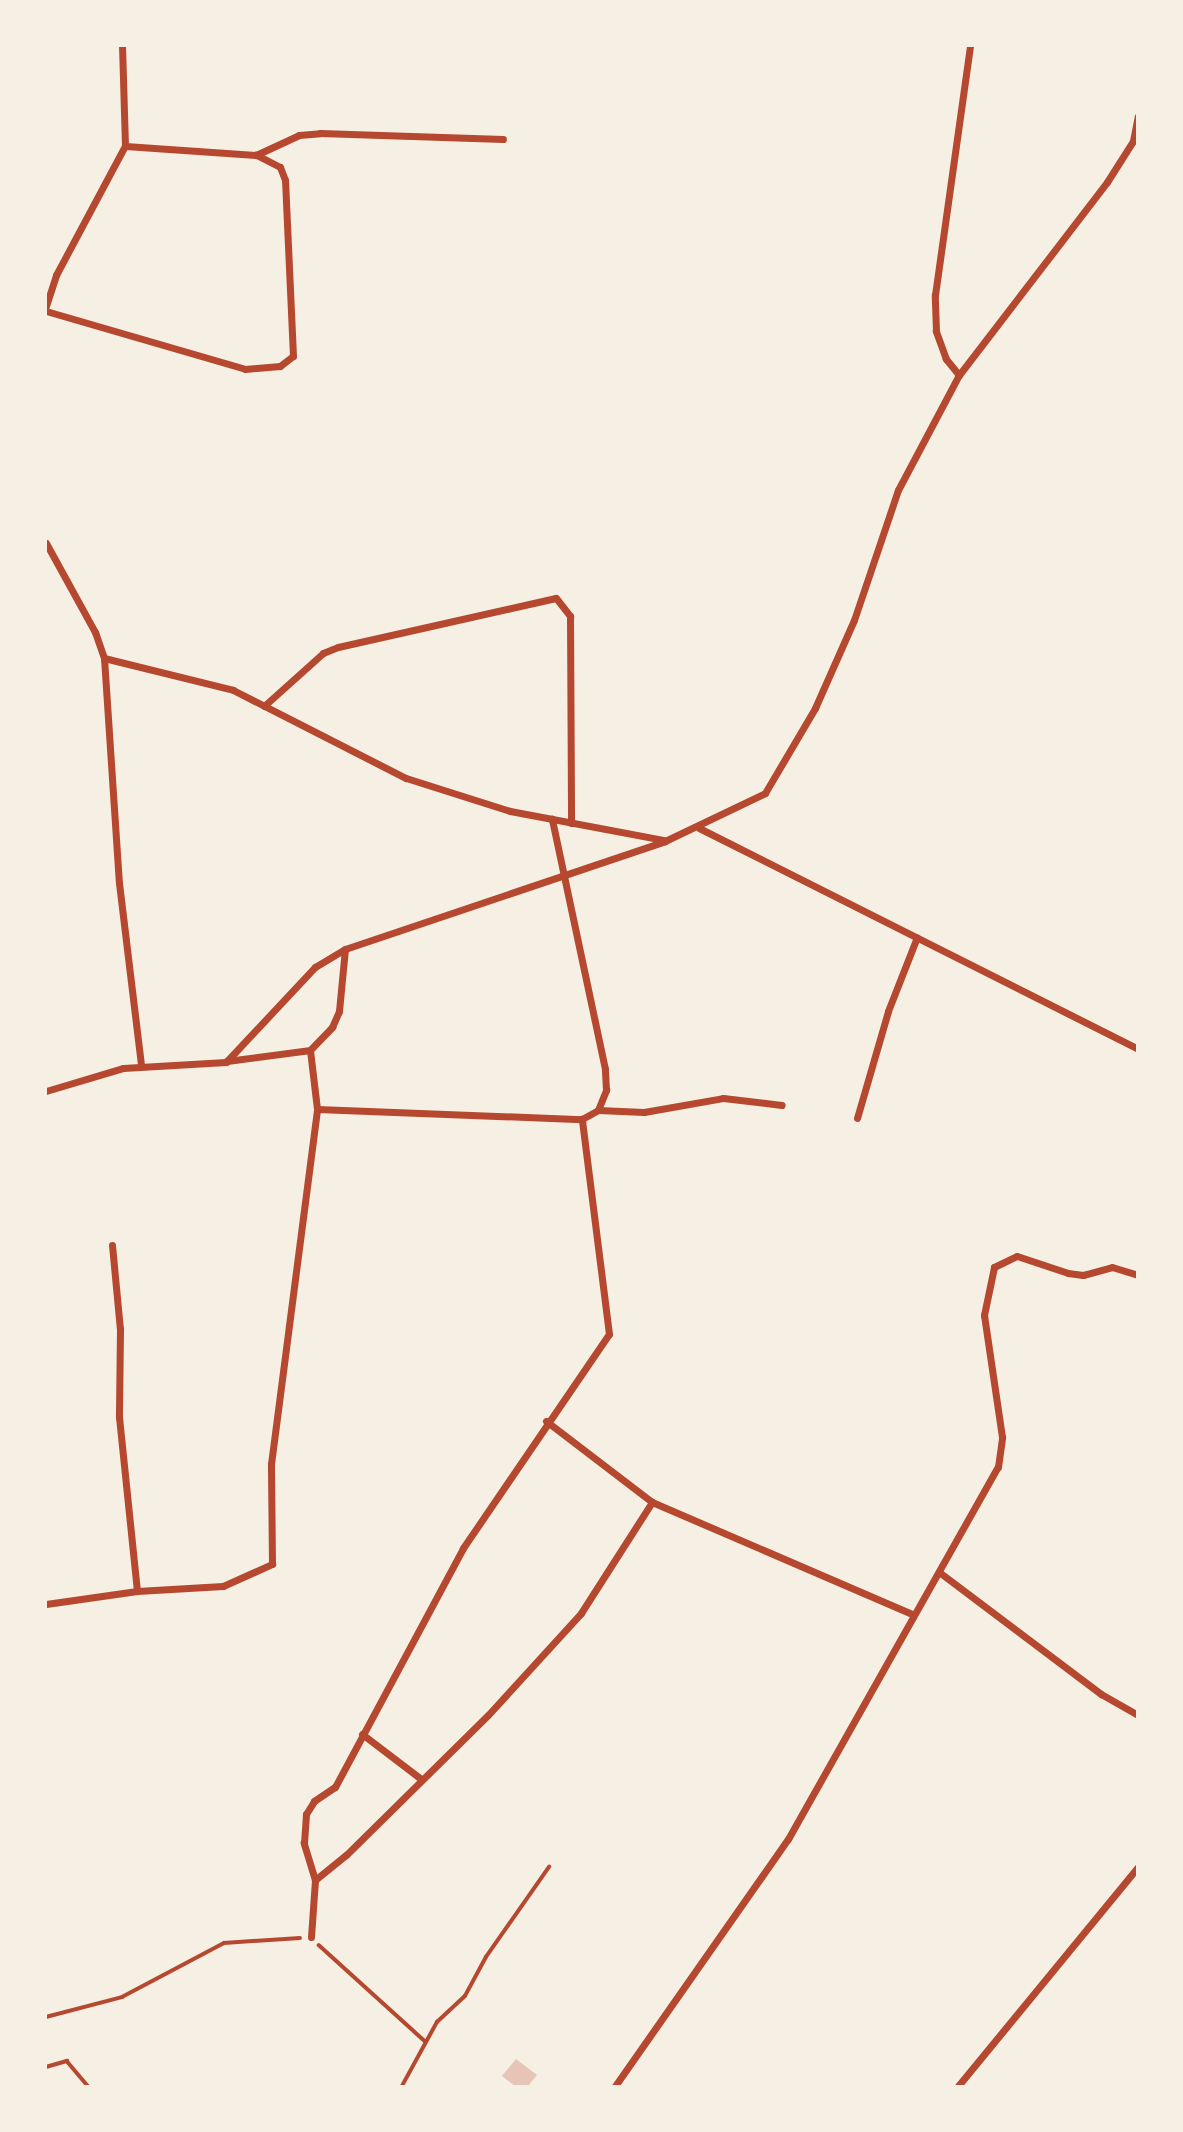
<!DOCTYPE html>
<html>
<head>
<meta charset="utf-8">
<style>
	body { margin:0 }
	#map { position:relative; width:1183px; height:2132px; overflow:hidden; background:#f6efe4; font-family:"Nunito Sans",sans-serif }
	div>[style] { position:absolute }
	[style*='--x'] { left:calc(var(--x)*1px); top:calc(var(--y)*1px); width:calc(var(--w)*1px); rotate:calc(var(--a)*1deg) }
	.building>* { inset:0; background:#e6c5b7 }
	.path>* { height:3.5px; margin:-1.75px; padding:0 1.75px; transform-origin:1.75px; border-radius:1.75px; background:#b5482f }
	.minor>* { height:7px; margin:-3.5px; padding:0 3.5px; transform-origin:3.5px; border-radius:3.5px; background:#b5482f }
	span { translate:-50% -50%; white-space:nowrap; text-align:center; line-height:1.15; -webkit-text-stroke:5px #f6efe4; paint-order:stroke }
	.frame { position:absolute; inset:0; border:47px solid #f6efe4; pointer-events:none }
</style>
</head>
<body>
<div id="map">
	<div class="building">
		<div style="clip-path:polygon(516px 2059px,537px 2075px,528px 2086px,515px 2086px,502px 2076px)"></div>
	</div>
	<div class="path">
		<div style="--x:319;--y:1945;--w:144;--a:42.2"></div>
		<div style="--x:46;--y:2017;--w:79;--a:-14.7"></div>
		<div style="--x:122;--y:1997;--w:115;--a:-27.9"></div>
		<div style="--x:224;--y:1943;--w:76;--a:-3.8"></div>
		<div style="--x:46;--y:2067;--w:22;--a:-16"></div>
		<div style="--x:67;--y:2061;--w:33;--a:50"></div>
		<div style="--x:402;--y:2086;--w:73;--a:-61.3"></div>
		<div style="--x:437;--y:2022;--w:38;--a:-43"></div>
		<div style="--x:465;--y:1996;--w:44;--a:-61.7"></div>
		<div style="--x:486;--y:1957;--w:110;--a:-55"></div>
	</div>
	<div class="minor">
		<div style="--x:256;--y:155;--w:47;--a:-24.9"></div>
		<div style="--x:299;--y:135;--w:21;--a:-5"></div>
		<div style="--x:320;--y:133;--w:183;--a:1.9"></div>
		<div style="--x:46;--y:306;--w:33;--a:-72"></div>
		<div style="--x:56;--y:275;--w:146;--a:-61.9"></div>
		<div style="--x:125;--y:146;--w:100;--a:-91.7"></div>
		<div style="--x:46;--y:311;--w:207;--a:16.2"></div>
		<div style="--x:245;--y:369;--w:35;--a:-5"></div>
		<div style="--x:280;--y:366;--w:16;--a:-38"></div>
		<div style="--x:293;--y:356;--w:176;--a:-92.6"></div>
		<div style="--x:285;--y:180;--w:14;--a:-111"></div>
		<div style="--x:280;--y:167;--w:27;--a:-153"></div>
		<div style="--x:256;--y:155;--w:131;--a:-176.1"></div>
		<div style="--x:959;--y:375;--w:21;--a:-129"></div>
		<div style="--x:946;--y:359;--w:30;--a:-110"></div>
		<div style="--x:936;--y:331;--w:36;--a:-92"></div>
		<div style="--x:935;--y:295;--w:251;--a:-82"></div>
		<div style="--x:46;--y:543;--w:102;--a:61.2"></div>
		<div style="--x:95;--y:632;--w:28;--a:71"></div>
		<div style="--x:104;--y:658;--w:225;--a:86.2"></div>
		<div style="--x:119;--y:883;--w:184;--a:83.1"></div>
		<div style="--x:104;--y:658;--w:133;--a:13.9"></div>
		<div style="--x:233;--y:690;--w:194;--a:27"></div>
		<div style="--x:406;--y:778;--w:109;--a:17.6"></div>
		<div style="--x:510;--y:811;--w:157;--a:10.7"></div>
		<div style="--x:264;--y:706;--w:79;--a:-41.9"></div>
		<div style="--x:323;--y:653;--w:16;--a:-22"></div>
		<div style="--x:338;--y:647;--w:223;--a:-12.7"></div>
		<div style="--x:556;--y:598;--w:23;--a:52"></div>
		<div style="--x:570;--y:616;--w:207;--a:89.7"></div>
		<div style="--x:699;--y:828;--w:491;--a:26.7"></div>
		<div style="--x:227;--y:1061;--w:84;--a:-7.5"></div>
		<div style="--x:310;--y:1050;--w:32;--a:-46"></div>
		<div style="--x:332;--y:1027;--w:17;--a:-66"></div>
		<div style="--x:339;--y:1011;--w:62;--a:-84.5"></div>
		<div style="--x:46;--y:1091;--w:80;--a:-16.6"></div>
		<div style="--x:123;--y:1068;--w:103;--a:-3.3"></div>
		<div style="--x:226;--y:1062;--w:130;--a:-46.9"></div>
		<div style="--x:315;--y:967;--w:35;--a:-31"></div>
		<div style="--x:345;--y:949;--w:338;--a:-18.6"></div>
		<div style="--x:665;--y:841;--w:111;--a:-25.6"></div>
		<div style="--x:765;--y:793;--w:99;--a:-59.5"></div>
		<div style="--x:815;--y:708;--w:96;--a:-66.1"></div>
		<div style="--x:854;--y:620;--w:137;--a:-71.3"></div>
		<div style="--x:898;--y:490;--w:130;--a:-62.1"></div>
		<div style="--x:959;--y:375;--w:243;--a:-52.5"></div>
		<div style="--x:1107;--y:182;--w:49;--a:-57.6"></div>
		<div style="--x:1133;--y:141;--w:25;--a:-79"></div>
		<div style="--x:317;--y:1109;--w:265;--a:2.2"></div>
		<div style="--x:598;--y:1110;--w:46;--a:2.5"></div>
		<div style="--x:644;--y:1112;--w:80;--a:-10"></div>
		<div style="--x:723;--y:1098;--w:59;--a:6.8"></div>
		<div style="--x:857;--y:1118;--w:111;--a:-73.8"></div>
		<div style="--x:888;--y:1011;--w:79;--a:-68.6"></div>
		<div style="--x:112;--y:1245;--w:84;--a:84.6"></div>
		<div style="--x:120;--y:1329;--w:88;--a:90.7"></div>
		<div style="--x:119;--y:1417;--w:175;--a:84.1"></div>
		<div style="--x:546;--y:1421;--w:133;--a:37.4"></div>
		<div style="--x:652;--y:1502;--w:285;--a:23.3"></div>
		<div style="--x:939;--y:1572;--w:203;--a:37"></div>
		<div style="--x:1101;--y:1694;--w:43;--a:29.6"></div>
		<div style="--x:46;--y:1604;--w:92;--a:-8.1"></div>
		<div style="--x:137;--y:1591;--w:86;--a:-3.3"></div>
		<div style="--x:223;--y:1586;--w:54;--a:-24.2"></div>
		<div style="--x:272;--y:1564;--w:100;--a:-90.6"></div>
		<div style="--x:271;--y:1464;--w:358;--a:-82.6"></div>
		<div style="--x:317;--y:1109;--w:59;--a:-96.8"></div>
		<div style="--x:362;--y:1734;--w:74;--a:37.3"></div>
		<div style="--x:315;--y:1880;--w:40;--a:-39"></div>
		<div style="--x:346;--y:1855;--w:199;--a:-44.6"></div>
		<div style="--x:488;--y:1715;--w:138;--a:-47.6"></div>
		<div style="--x:581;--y:1613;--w:132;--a:-57.4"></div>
		<div style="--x:311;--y:1937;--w:57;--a:-86"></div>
		<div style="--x:315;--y:1880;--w:39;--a:-107"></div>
		<div style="--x:304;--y:1843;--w:29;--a:-86"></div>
		<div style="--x:306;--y:1814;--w:15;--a:-58"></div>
		<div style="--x:314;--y:1801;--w:25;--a:-34"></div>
		<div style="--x:335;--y:1787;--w:271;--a:-61.8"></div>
		<div style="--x:463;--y:1548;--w:259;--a:-55.7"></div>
		<div style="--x:609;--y:1334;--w:217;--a:-97.2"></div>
		<div style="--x:582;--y:1119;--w:18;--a:-29"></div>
		<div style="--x:598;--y:1110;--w:22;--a:-68"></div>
		<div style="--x:606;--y:1090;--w:21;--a:-93"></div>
		<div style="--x:605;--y:1069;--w:256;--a:-102"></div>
		<div style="--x:615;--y:2086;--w:302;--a:-55"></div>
		<div style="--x:788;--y:1839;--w:427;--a:-60.6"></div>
		<div style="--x:998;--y:1467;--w:30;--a:-82"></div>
		<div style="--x:1002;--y:1437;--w:123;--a:-98.4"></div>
		<div style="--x:984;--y:1315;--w:49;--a:-78.2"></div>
		<div style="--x:994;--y:1267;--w:25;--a:-26"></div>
		<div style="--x:1017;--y:1256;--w:54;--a:18.4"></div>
		<div style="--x:1068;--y:1273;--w:15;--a:8"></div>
		<div style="--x:1083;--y:1275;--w:30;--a:-15"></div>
		<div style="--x:1112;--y:1267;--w:27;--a:17"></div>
		<div style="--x:958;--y:2086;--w:283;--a:-50.6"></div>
	</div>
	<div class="frame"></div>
</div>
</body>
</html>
